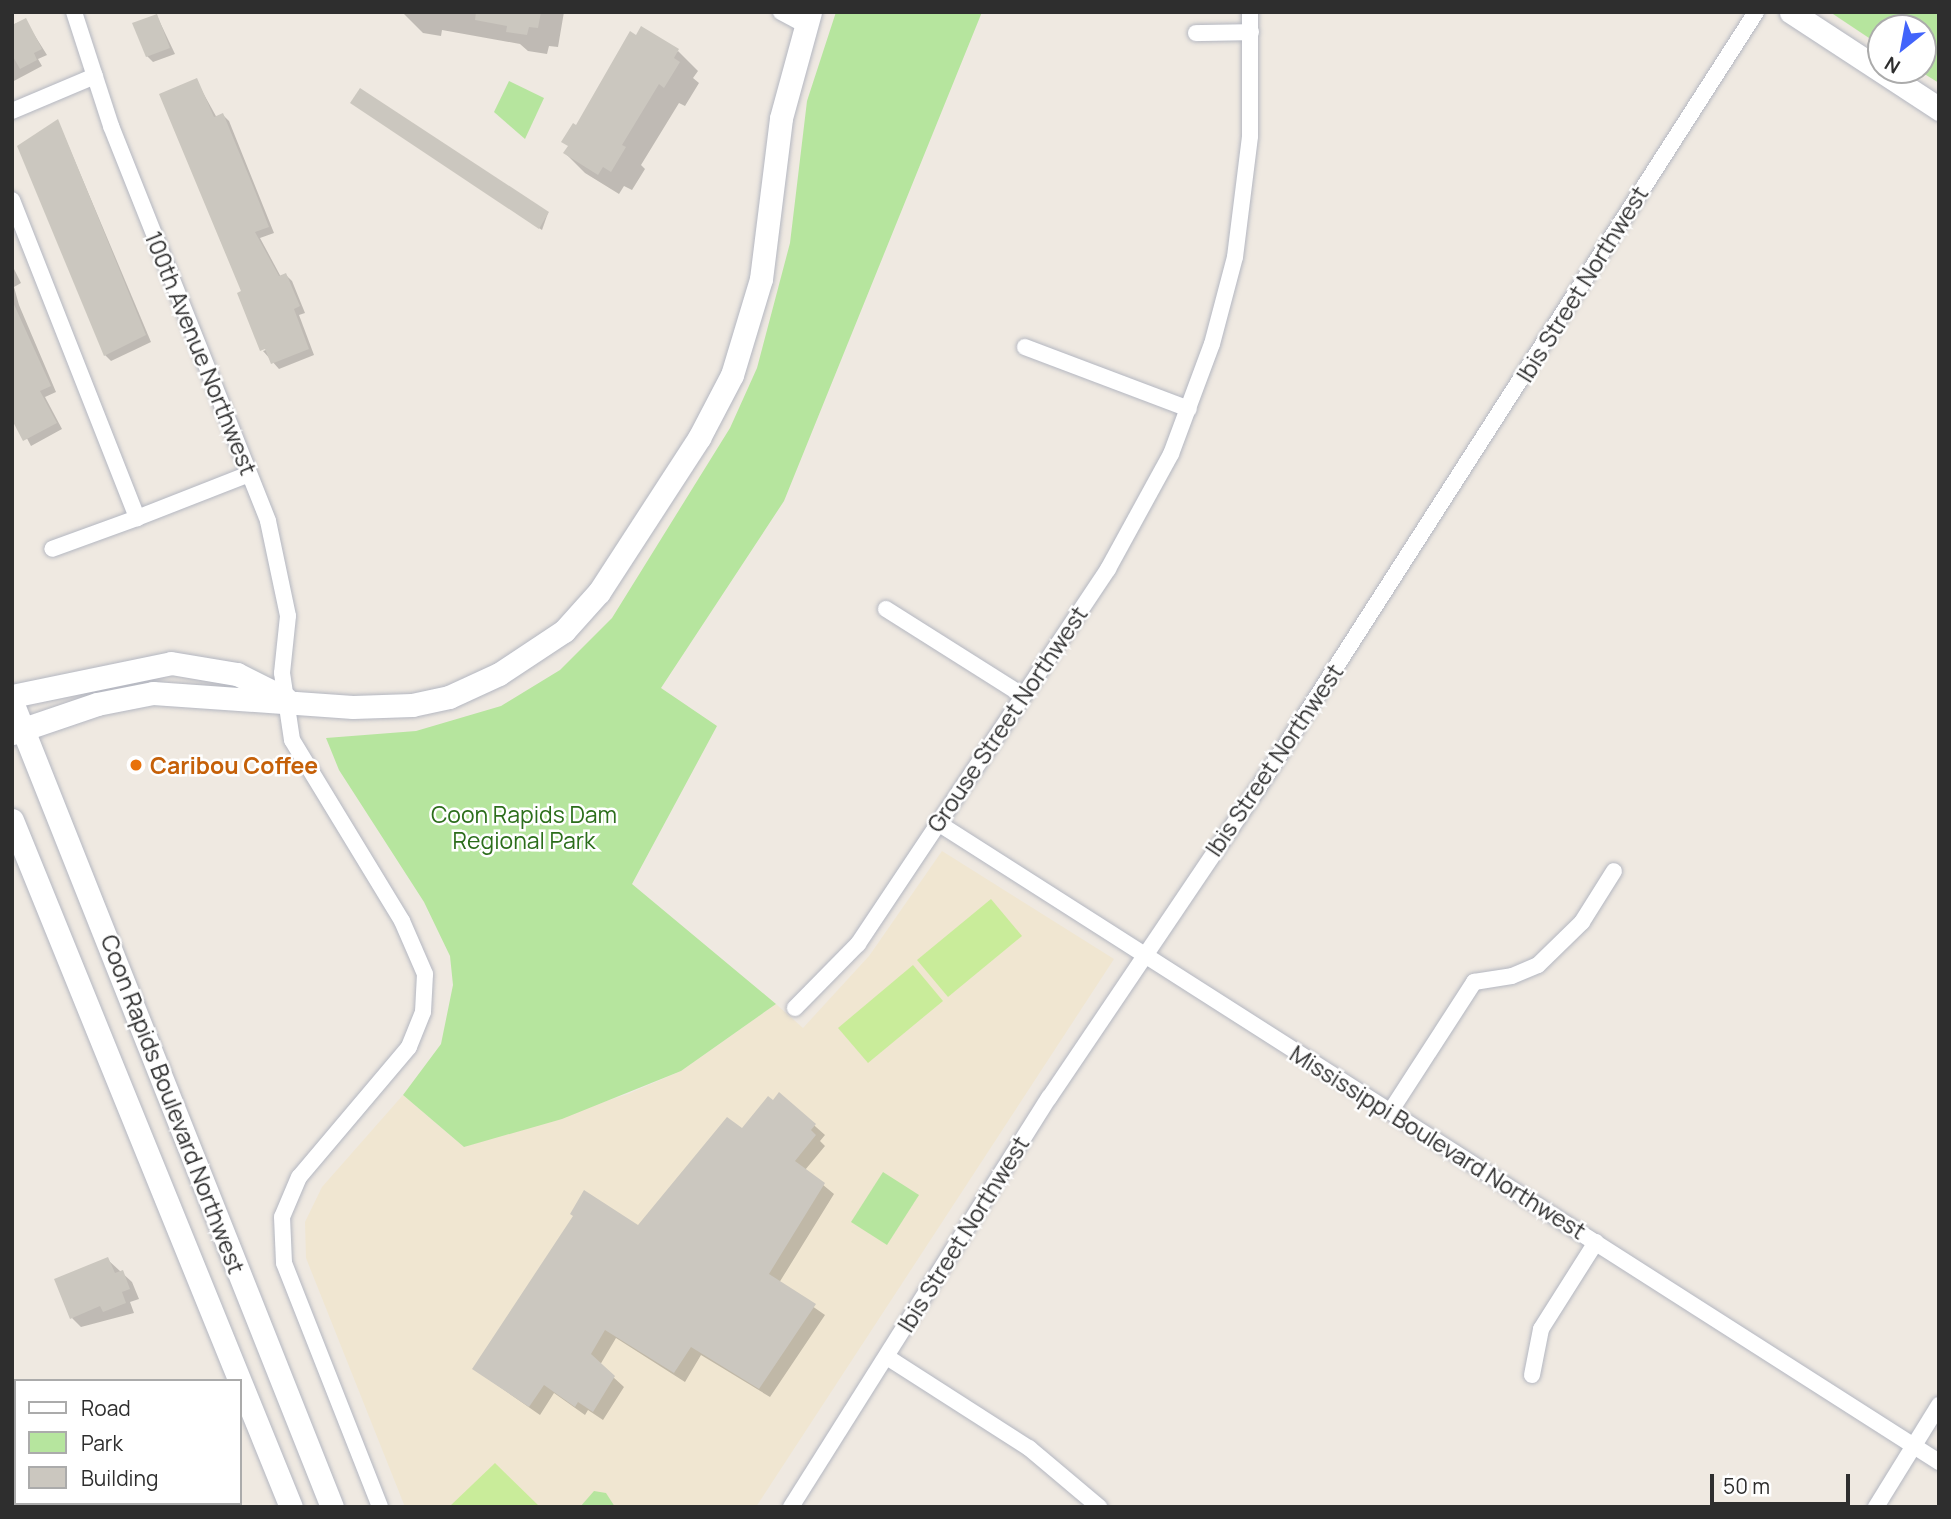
<!DOCTYPE html>
<html>
<head>
<meta charset="utf-8">
<style>
	body { margin:0 }
	#map { position:relative; width:1951px; height:1519px; overflow:hidden; background:#efe9e1; font-family:Manrope,sans-serif }
	div>[style] { position:absolute }
	[style*='--x'] { left:calc(var(--x)*1px); top:calc(var(--y)*1px); width:calc(var(--w)*1px); rotate:calc(var(--a)*1deg) }
	.education>* { inset:0; background:#f0e6d1 }
	.green>* { inset:0; background:#b6e59e }
	.pitch>* { inset:0; background:#c9ec9a }
	.shadow>* { inset:0; background:#0003 }
	.building>* { inset:0; background:#cbc7bf }
	.roads { filter:drop-shadow(0 0 2px #b4b7c1) drop-shadow(0 0 2px #b4b7c1) }
	.street>* { height:16px; margin:-8px; padding:0 8px; transform-origin:8px; border-radius:8px; background:#fff }
	.secondary>* { height:23px; margin:-11.5px; padding:0 11.5px; transform-origin:11.5px; border-radius:11.5px; background:#fff }
	.dots>* { width:19px; height:19px; translate:-50% -50%; box-sizing:border-box; border:4px solid #fff; border-radius:50% }
	span { translate:-50% -50%; white-space:nowrap; text-align:center; line-height:1.15; -webkit-text-stroke:5px #fff; paint-order:stroke }
	.street-label { font-size:23px; color:#2e2e2e }
	.food-label { font-size:23px; color:#c56008; font-weight:700 }
	.left { translate:0 -50%; text-align:left }
	.park-label { font-size:23px; color:#2c6e1b }
	.frame { position:absolute; inset:0; border:14px solid #2e2e2e; pointer-events:none }
	.legend { position:absolute; left:14px; top:1379px; width:228px; height:126px; box-sizing:border-box; background:#fff; border:2px solid #ababab; margin:0; padding:9px 12px; list-style:none; font-size:21px; color:#2e2e2e }
	.legend li { display:flex; align-items:center; gap:14px; height:35px }
	.legend b { width:35px; border:2px solid #ababab }
	.north { position:absolute; left:1867px; top:14px; width:70px; height:70px; box-sizing:border-box; background:#fff; border:2px solid #ababab; border-radius:50%; rotate:211deg; font-size:19px; font-weight:700; line-height:28px; text-align:center; color:#2e2e2e }
	.north::after { content:''; display:block; margin:auto; width:24px; height:32px; background:#4264fb; clip-path:polygon(50% 0,100% 100%,50% 72%,0 100%) }
	.scale { position:absolute; left:1710px; top:1474px; width:140px; height:32px; box-sizing:border-box; border:4px solid #2e2e2e; border-top:0; padding-left:9px; font-size:21px; line-height:24px; white-space:nowrap; color:#2e2e2e; -webkit-text-stroke:5px #fff; paint-order:stroke }
</style>
</head>
<body>
<div id="map">
	<div class="education">
		<div style="clip-path:polygon(942px 851px,1114px 959px,756px 1507px,405px 1507px,306px 1258px,305px 1222px,322px 1187px,403px 1095px,464px 1147px,628px 1094px,681px 1071px,776px 1004px,803px 1028px,869px 956px)"></div>
	</div>
	<div class="green">
		<div style="clip-path:polygon(836px 12px,982px 12px,784px 501px,661px 688px,717px 726px,632px 884px,776px 1004px,681px 1071px,562px 1119px,464px 1147px,403px 1095px,441px 1044px,453px 985px,450px 956px,424px 902px,339px 770px,326px 738px,416px 731px,501px 706px,560px 670px,612px 618px,730px 428px,757px 368px,790px 243px,807px 101px)"></div>
		<div style="clip-path:polygon(1830px 12px,1939px 12px,1939px 83px,1918px 70px,1923px 70px,1923px 28px,1881px 28px,1881px 46px)"></div>
		<div style="clip-path:polygon(509px 81px,544px 98px,525px 139px,494px 112px)"></div>
		<div style="clip-path:polygon(883px 1172px,919px 1195px,887px 1245px,851px 1222px)"></div>
		<div style="clip-path:polygon(594px 1491px,606px 1493px,615px 1507px,580px 1507px)"></div>
	</div>
	<div class="pitch">
		<div style="clip-path:polygon(991px 899px,1022px 936px,948px 997px,917px 960px)"></div>
		<div style="clip-path:polygon(913px 965px,943px 1001px,868px 1063px,838px 1028px)"></div>
		<div style="clip-path:polygon(495px 1463px,540px 1507px,449px 1507px)"></div>
	</div>
	<div class="shadow">
		<div style="clip-path:polygon(402px 12px,564px 12px,558px 47px,549px 46px,547px 54px,528px 51px,520px 44px,442px 30px,441px 36px,423px 33px)"></div>
		<div style="clip-path:polygon(157px 16px,175px 54px,153px 62px,147px 56px)"></div>
		<div style="clip-path:polygon(25px 20px,47px 55px,38px 59px,42px 66px,12px 82px,12px 25px)"></div>
		<div style="clip-path:polygon(678px 51px,698px 71px,693px 78px,699px 83px,685px 106px,679px 103px,641px 165px,645px 169px,632px 190px,624px 186px,619px 194px,585px 173px,565px 153px,577px 128px)"></div>
		<div style="clip-path:polygon(196px 80px,217px 118px,223px 115px,229px 121px,274px 233px,260px 238px,281px 277px,286px 275px,292px 281px,305px 313px,299px 315px,314px 355px,279px 369px,263px 351px,274px 347px,243px 292px)"></div>
		<div style="clip-path:polygon(355px 105px,548px 213px,542px 230px)"></div>
		<div style="clip-path:polygon(58px 121px,151px 342px,111px 361px,105px 355px)"></div>
		<div style="clip-path:polygon(12px 265px,21px 283px,14px 287px,19px 305px,56px 392px,45px 397px,62px 429px,31px 446px,12px 410px)"></div>
		<div style="clip-path:polygon(780px 1095px,825px 1135px,820px 1141px,825px 1146px,805px 1170px,834px 1194px,779px 1283px,825px 1315px,770px 1397px,701px 1355px,685px 1382px,616px 1338px,600px 1365px,624px 1387px,603px 1420px,588px 1410px,585px 1415px,554px 1393px,540px 1415px,474px 1369px,638px 1227px)"></div>
		<div style="clip-path:polygon(108px 1260px,132px 1282px,139px 1299px,130px 1302px,134px 1313px,81px 1327px,72px 1318px)"></div>
		<div style="clip-path:polygon(145px 1503px,206px 1503px,207px 1507px,146px 1507px)"></div>
	</div>
	<div class="building">
		<div style="clip-path:polygon(476px 12px,541px 12px,538px 28px,529px 27px,527px 35px,506px 32px,507px 26px,475px 20px)"></div>
		<div style="clip-path:polygon(157px 14px,170px 48px,146px 57px,132px 23px)"></div>
		<div style="clip-path:polygon(26px 18px,42px 49px,34px 53px,37px 60px,20px 69px,12px 55px,12px 25px)"></div>
		<div style="clip-path:polygon(641px 26px,679px 49px,674px 58px,680px 62px,664px 88px,659px 84px,622px 145px,626px 147px,611px 172px,603px 167px,598px 175px,563px 153px,568px 146px,561px 142px,573px 123px,576px 125px,630px 31px,636px 35px)"></div>
		<div style="clip-path:polygon(197px 78px,214px 117px,223px 113px,253px 186px,269px 227px,255px 232px,279px 276px,286px 273px,300px 306px,294px 309px,309px 349px,271px 364px,265px 349px,260px 351px,237px 293px,241px 291px,159px 94px)"></div>
		<div style="clip-path:polygon(360px 88px,549px 212px,539px 229px,350px 103px)"></div>
		<div style="clip-path:polygon(58px 119px,146px 335px,104px 356px,17px 146px)"></div>
		<div style="clip-path:polygon(12px 300px,51px 386px,40px 391px,57px 423px,23px 441px,12px 420px)"></div>
		<div style="clip-path:polygon(779px 1092px,816px 1124px,811px 1130px,816px 1135px,795px 1161px,825px 1183px,769px 1274px,816px 1304px,759px 1389px,691px 1347px,674px 1373px,605px 1330px,591px 1354px,615px 1376px,593px 1412px,578px 1402px,575px 1407px,544px 1385px,529px 1407px,472px 1369px,573px 1216px,570px 1214px,584px 1190px,638px 1225px,727px 1117px,742px 1128px,768px 1096px,773px 1100px)"></div>
		<div style="clip-path:polygon(108px 1257px,115px 1273px,123px 1270px,130px 1289px,122px 1292px,126px 1303px,103px 1312px,100px 1306px,70px 1319px,54px 1279px)"></div>
	</div>
	<div class="roads">
		<div class="street">
			<div style="--x:74;--y:12;--w:120;--a:72"></div>
			<div style="--x:111;--y:126;--w:425;--a:68.3"></div>
			<div style="--x:268;--y:521;--w:97;--a:78.1"></div>
			<div style="--x:288;--y:616;--w:57;--a:96"></div>
			<div style="--x:282;--y:673;--w:68;--a:81.5"></div>
			<div style="--x:292;--y:740;--w:212;--a:58.7"></div>
			<div style="--x:402;--y:921;--w:58;--a:66.5"></div>
			<div style="--x:425;--y:974;--w:38;--a:93"></div>
			<div style="--x:423;--y:1012;--w:38;--a:112"></div>
			<div style="--x:409;--y:1047;--w:170;--a:130.2"></div>
			<div style="--x:299;--y:1177;--w:43;--a:113"></div>
			<div style="--x:282;--y:1217;--w:46;--a:87.5"></div>
			<div style="--x:284;--y:1263;--w:262;--a:68.5"></div>
			<div style="--x:781;--y:12;--w:27;--a:28"></div>
			<div style="--x:1196;--y:33;--w:55;--a:-1"></div>
			<div style="--x:12;--y:111;--w:90;--a:-22.9"></div>
			<div style="--x:12;--y:200;--w:342;--a:68.5"></div>
			<div style="--x:137;--y:518;--w:90;--a:160"></div>
			<div style="--x:1025;--y:347;--w:175;--a:20.7"></div>
			<div style="--x:137;--y:518;--w:120;--a:-21.4"></div>
			<div style="--x:886;--y:609;--w:161;--a:32.3"></div>
			<div style="--x:938;--y:823;--w:1188;--a:32.55"></div>
			<div style="--x:795;--y:1008;--w:90;--a:-45.5"></div>
			<div style="--x:858;--y:944;--w:451;--a:-56.3"></div>
			<div style="--x:1108;--y:569;--w:131;--a:-61.3"></div>
			<div style="--x:1171;--y:454;--w:117;--a:-69.6"></div>
			<div style="--x:1212;--y:344;--w:90;--a:-75.2"></div>
			<div style="--x:1235;--y:257;--w:122;--a:-82.9"></div>
			<div style="--x:1250;--y:136;--w:124;--a:-90"></div>
			<div style="--x:1390;--y:1112;--w:155;--a:-57.1"></div>
			<div style="--x:1474;--y:982;--w:38;--a:-9"></div>
			<div style="--x:1512;--y:976;--w:28;--a:-23"></div>
			<div style="--x:1538;--y:965;--w:62;--a:-44.3"></div>
			<div style="--x:1582;--y:922;--w:60;--a:-57.9"></div>
			<div style="--x:887;--y:1357;--w:169;--a:32.7"></div>
			<div style="--x:1029;--y:1448;--w:92;--a:40.1"></div>
			<div style="--x:1532;--y:1375;--w:47;--a:-78.9"></div>
			<div style="--x:1541;--y:1329;--w:103;--a:-57.7"></div>
			<div style="--x:791;--y:1507;--w:484;--a:-57.8"></div>
			<div style="--x:1049;--y:1098;--w:372;--a:-56"></div>
			<div style="--x:1257;--y:790;--w:924;--a:-57.32"></div>
			<div style="--x:1876;--y:1507;--w:120;--a:-58.3"></div>
		</div>
		<div class="secondary">
			<div style="--x:1791;--y:12;--w:177;--a:33.2"></div>
			<div style="--x:12;--y:696;--w:162;--a:-11.7"></div>
			<div style="--x:171;--y:663;--w:67;--a:9.5"></div>
			<div style="--x:237;--y:674;--w:54;--a:26.6"></div>
			<div style="--x:12;--y:702;--w:866;--a:68.32"></div>
			<div style="--x:12;--y:733;--w:90;--a:-18.8"></div>
			<div style="--x:97;--y:704;--w:57;--a:-11.1"></div>
			<div style="--x:153;--y:693;--w:200;--a:4"></div>
			<div style="--x:353;--y:707;--w:59;--a:-1.9"></div>
			<div style="--x:412;--y:705;--w:38;--a:-12"></div>
			<div style="--x:449;--y:697;--w:55;--a:-24.7"></div>
			<div style="--x:499;--y:674;--w:78;--a:-33.5"></div>
			<div style="--x:564;--y:631;--w:52;--a:-48.1"></div>
			<div style="--x:599;--y:592;--w:184;--a:-57"></div>
			<div style="--x:699;--y:438;--w:71;--a:-62.4"></div>
			<div style="--x:732;--y:375;--w:100;--a:-73.2"></div>
			<div style="--x:761;--y:279;--w:162;--a:-82.9"></div>
			<div style="--x:781;--y:118;--w:110;--a:-74.7"></div>
			<div style="--x:12;--y:820;--w:741;--a:67.9"></div>
		</div>
	</div>
	<div class="dots">
		<div style="left:136px;top:765px;background:#e8710a"></div>
	</div>
	<div class="street-label">
		<span style="left:1582px;top:284px;rotate:-58deg">Ibis Street Northwest</span>
		<span style="left:201px;top:353px;rotate:68deg">100th Avenue Northwest</span>
		<span style="left:1007px;top:719px;rotate:-56deg">Grouse Street Northwest</span>
		<span style="left:1274px;top:760px;rotate:-56deg">Ibis Street Northwest</span>
		<span style="left:173px;top:1104px;rotate:69deg">Coon Rapids Boulevard Northwest</span>
		<span style="left:1438px;top:1142px;rotate:32deg">Mississippi Boulevard Northwest</span>
		<span style="left:963px;top:1234px;rotate:-58deg">Ibis Street Northwest</span>
	</div>
	<div class="food-label">
		<span class="left" style="left:150px;top:765px">Caribou Coffee</span>
	</div>
	<div class="park-label">
		<span style="left:524px;top:827px">Coon Rapids Dam<br>Regional Park</span>
	</div>
	<div class="frame"></div>
	<ul class="legend">
	<li><b style="height:9px;background:#fff"></b>Road</li>
	<li><b style="height:19px;background:#b6e59e"></b>Park</li>
	<li><b style="height:19px;background:#cbc7bf"></b>Building</li>
	</ul>
	<div class="north">N</div>
	<div class="scale">50 m</div>
</div>
</body>
</html>
